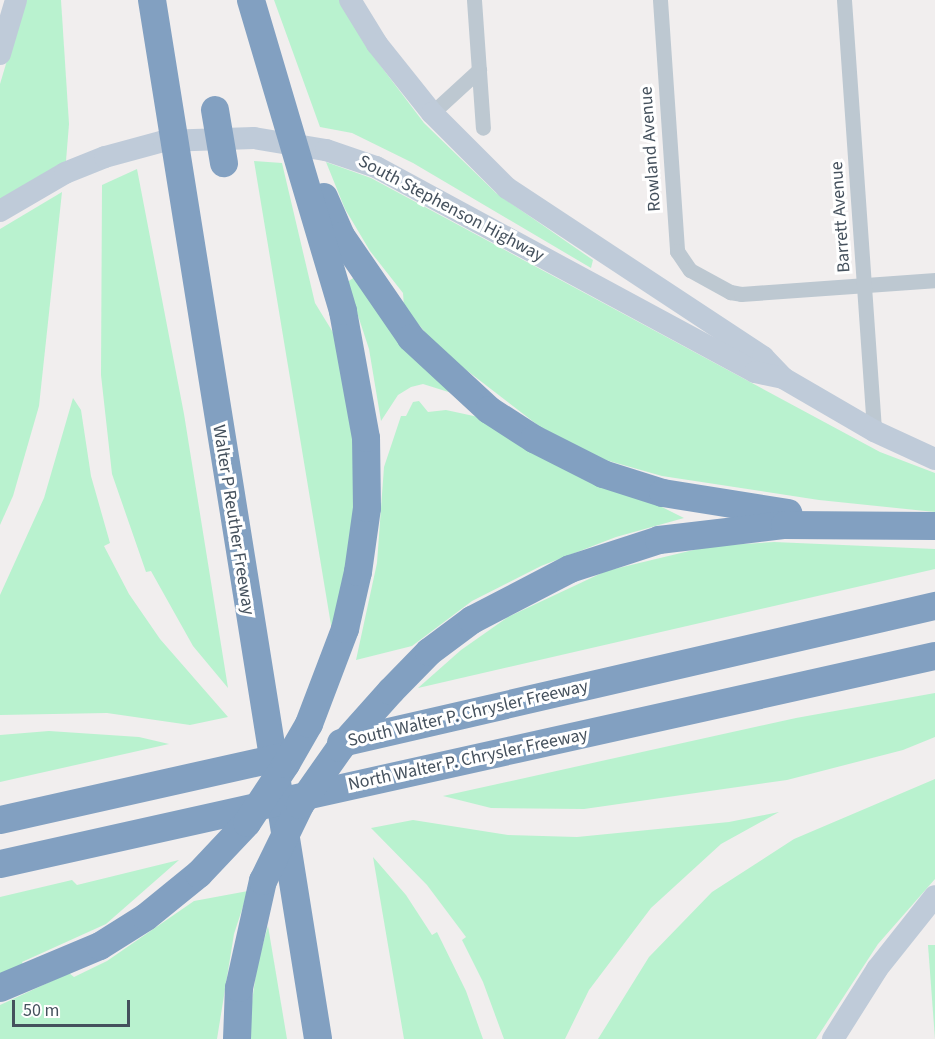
<!DOCTYPE html>
<html>
<head>
<meta charset="utf-8">
<style>
	body { margin:0 }
	#map { position:relative; width:935px; height:1039px; overflow:hidden; background:#f1eeee; font-family:"Source Sans 3",sans-serif }
	div>[style] { position:absolute }
	[style*='--x'] { left:calc(var(--x)*1px); top:calc(var(--y)*1px); width:calc(var(--w)*1px); rotate:calc(var(--a)*1deg) }
	.green>* { inset:0; background:#b9f2cf }
	.minor>* { height:15px; margin:-7.5px; padding:0 7.5px; transform-origin:7.5px; border-radius:7.5px; background:#bdc8d1 }
	.secondary>* { height:22px; margin:-11px; padding:0 11px; transform-origin:11px; border-radius:11px; background:#bfcbd9 }
	.motorway>* { height:28px; margin:-14px; padding:0 14px; transform-origin:14px; border-radius:14px; background:#82a0c1 }
	span { translate:-50% -50%; white-space:nowrap; text-align:center; line-height:1.15; -webkit-text-stroke:6px #fff; paint-order:stroke }
	.street-label { font-size:18px; color:#45515d }
	.scale { position:absolute; left:12px; top:1000px; width:118px; height:27px; box-sizing:border-box; border:3px solid #45515d; border-top:0; padding-left:8px; font-size:18px; line-height:21px; white-space:nowrap; color:#45515d; -webkit-text-stroke:4px #fff; paint-order:stroke }
</style>
</head>
<body>
<div id="map">
	<div class="green">
		<div style="clip-path:polygon(25px 0,61px 0,69px 124px,66px 161px,0 199px,0 84px)"></div>
		<div style="clip-path:polygon(274px 0,340px 0,377px 61px,424px 123px,496px 193px,593px 260px,591px 268px,413px 163px,352px 133px,320px 127px)"></div>
		<div style="clip-path:polygon(254px 161px,282px 163px,315px 303px,337px 339px,354px 440px,355px 502px,349px 556px,332px 631px)"></div>
		<div style="clip-path:polygon(326px 162px,371px 178px,880px 452px,935px 473px,935px 512px,819px 500px,662px 476px,595px 457px,539px 426px,439px 349px,404px 307px,403px 293px,370px 251px,345px 209px)"></div>
		<div style="clip-path:polygon(137px 169px,184px 414px,228px 688px,193px 646px,151px 571px,146px 572px,112px 474px,101px 375px,102px 185px)"></div>
		<div style="clip-path:polygon(62px 192px,39px 406px,13px 496px,0 525px,0 229px)"></div>
		<div style="clip-path:polygon(355px 277px,458px 395px,423px 384px,411px 387px,398px 395px,381px 421px,369px 349px,347px 282px)"></div>
		<div style="clip-path:polygon(73px 398px,81px 410px,91px 476px,110px 543px,104px 546px,129px 594px,160px 639px,228px 717px,190px 725px,107px 713px,0 715px,0 595px,44px 498px)"></div>
		<div style="clip-path:polygon(419px 401px,428px 412px,446px 410px,483px 418px,684px 518px,616px 537px,541px 566px,472px 601px,412px 646px,356px 660px,377px 563px,384px 467px,401px 416px,406px 416px,413px 402px)"></div>
		<div style="clip-path:polygon(774px 542px,935px 549px,935px 569px,418px 688px,461px 650px,508px 617px,606px 571px,710px 546px)"></div>
		<div style="clip-path:polygon(935px 693px,935px 737px,903px 750px,787px 780px,584px 809px,491px 808px,443px 796px,796px 718px)"></div>
		<div style="clip-path:polygon(49px 731px,139px 737px,169px 744px,0 782px,0 735px)"></div>
		<div style="clip-path:polygon(935px 779px,935px 879px,878px 944px,816px 1039px,598px 1039px,649px 957px,712px 892px,794px 839px)"></div>
		<div style="clip-path:polygon(779px 812px,721px 844px,651px 908px,589px 990px,565px 1039px,504px 1039px,483px 982px,462px 940px,466px 937px,427px 885px,371px 828px,413px 820px,508px 835px,577px 837px,729px 822px)"></div>
		<div style="clip-path:polygon(373px 857px,406px 895px,432px 935px,437px 932px,466px 991px,483px 1039px,404px 1039px)"></div>
		<div style="clip-path:polygon(179px 860px,106px 924px,22px 962px,24px 967px,0 976px,0 897px,72px 880px,77px 885px)"></div>
		<div style="clip-path:polygon(248px 891px,234px 934px,217px 1039px,0 1039px,0 1005px,69px 973px,74px 977px,107px 961px,194px 901px)"></div>
		<div style="clip-path:polygon(268px 926px,287px 1039px,247px 1039px,257px 965px)"></div>
		<div style="clip-path:polygon(928px 945px,935px 945px,935px 1039px)"></div>
	</div>
	<div class="minor">
		<div style="--x:474;--y:0;--w:128;--a:86"></div>
		<div style="--x:660;--y:0;--w:252;--a:86.1"></div>
		<div style="--x:677;--y:251;--w:23;--a:56"></div>
		<div style="--x:690;--y:270;--w:46;--a:28.8"></div>
		<div style="--x:730;--y:292;--w:11;--a:10"></div>
		<div style="--x:741;--y:294;--w:195;--a:-4.1"></div>
		<div style="--x:844;--y:0;--w:432;--a:86"></div>
		<div style="--x:432;--y:113;--w:64;--a:-42.5"></div>
	</div>
	<div class="secondary">
		<div style="--x:350;--y:0;--w:52;--a:58.5"></div>
		<div style="--x:377;--y:44;--w:88;--a:51.4"></div>
		<div style="--x:432;--y:113;--w:106;--a:45"></div>
		<div style="--x:507;--y:188;--w:307;--a:33.4"></div>
		<div style="--x:763;--y:357;--w:29;--a:46"></div>
		<div style="--x:783;--y:378;--w:105;--a:30.2"></div>
		<div style="--x:874;--y:431;--w:67;--a:24.7"></div>
		<div style="--x:0;--y:54;--w:56;--a:-73.5"></div>
		<div style="--x:0;--y:211;--w:75;--a:-30.3"></div>
		<div style="--x:65;--y:173;--w:43;--a:-21.8"></div>
		<div style="--x:105;--y:157;--w:61;--a:-15.2"></div>
		<div style="--x:164;--y:141;--w:90;--a:-1.9"></div>
		<div style="--x:254;--y:138;--w:73;--a:9.5"></div>
		<div style="--x:326;--y:150;--w:53;--a:18.8"></div>
		<div style="--x:376;--y:167;--w:431;--a:28.4"></div>
		<div style="--x:755;--y:372;--w:29;--a:12"></div>
		<div style="--x:833;--y:1039;--w:83;--a:-57.8"></div>
		<div style="--x:877;--y:969;--w:93;--a:-51.5"></div>
	</div>
	<div class="motorway">
		<div style="--x:152;--y:0;--w:1052;--a:80.92"></div>
		<div style="--x:215;--y:110;--w:54;--a:80.4"></div>
		<div style="--x:324;--y:197;--w:43;--a:66.4"></div>
		<div style="--x:341;--y:236;--w:124;--a:55.5"></div>
		<div style="--x:411;--y:338;--w:106;--a:42.7"></div>
		<div style="--x:489;--y:410;--w:54;--a:32.8"></div>
		<div style="--x:534;--y:439;--w:77;--a:26.9"></div>
		<div style="--x:603;--y:474;--w:63;--a:17.6"></div>
		<div style="--x:663;--y:493;--w:127;--a:9.1"></div>
		<div style="--x:341;--y:743;--w:610;--a:-12.99"></div>
		<div style="--x:0;--y:820;--w:297;--a:-12.6"></div>
		<div style="--x:0;--y:864;--w:958;--a:-12.54"></div>
		<div style="--x:0;--y:988;--w:108;--a:-22.8"></div>
		<div style="--x:100;--y:946;--w:54;--a:-32.2"></div>
		<div style="--x:146;--y:917;--w:68;--a:-39.1"></div>
		<div style="--x:199;--y:874;--w:70;--a:-46.7"></div>
		<div style="--x:247;--y:823;--w:71;--a:-56.5"></div>
		<div style="--x:286;--y:764;--w:46;--a:-60.1"></div>
		<div style="--x:309;--y:724;--w:102;--a:-69.2"></div>
		<div style="--x:345;--y:629;--w:58;--a:-77.2"></div>
		<div style="--x:358;--y:572;--w:65;--a:-82"></div>
		<div style="--x:367;--y:508;--w:70;--a:-90.8"></div>
		<div style="--x:366;--y:438;--w:129;--a:-100.3"></div>
		<div style="--x:343;--y:311;--w:324;--a:-106.5"></div>
		<div style="--x:237;--y:1039;--w:51;--a:-87.8"></div>
		<div style="--x:239;--y:988;--w:110;--a:-77.4"></div>
		<div style="--x:263;--y:881;--w:85;--a:-64"></div>
		<div style="--x:300;--y:805;--w:70;--a:-54.9"></div>
		<div style="--x:340;--y:748;--w:76;--a:-48.2"></div>
		<div style="--x:391;--y:691;--w:54;--a:-45.7"></div>
		<div style="--x:429;--y:652;--w:54;--a:-36.7"></div>
		<div style="--x:472;--y:620;--w:110;--a:-27.5"></div>
		<div style="--x:570;--y:569;--w:94;--a:-18"></div>
		<div style="--x:659;--y:540;--w:127;--a:-6.8"></div>
		<div style="--x:785;--y:525;--w:150;--a:0.4"></div>
	</div>
	<div class="street-label">
		<span style="left:651px;top:149px;rotate:-94deg">Rowland Avenue</span>
		<span style="left:451px;top:209px;rotate:28deg">South Stephenson Highway</span>
		<span style="left:841px;top:217px;rotate:-94deg">Barrett Avenue</span>
		<span style="left:233px;top:520px;rotate:81deg">Walter P Reuther Freeway</span>
		<span style="left:468px;top:714px;rotate:-13deg">South Walter P. Chrysler Freeway</span>
		<span style="left:468px;top:760px;rotate:-12deg">North Walter P. Chrysler Freeway</span>
	</div>
	<div class="scale">50 m</div>
</div>
</body>
</html>
